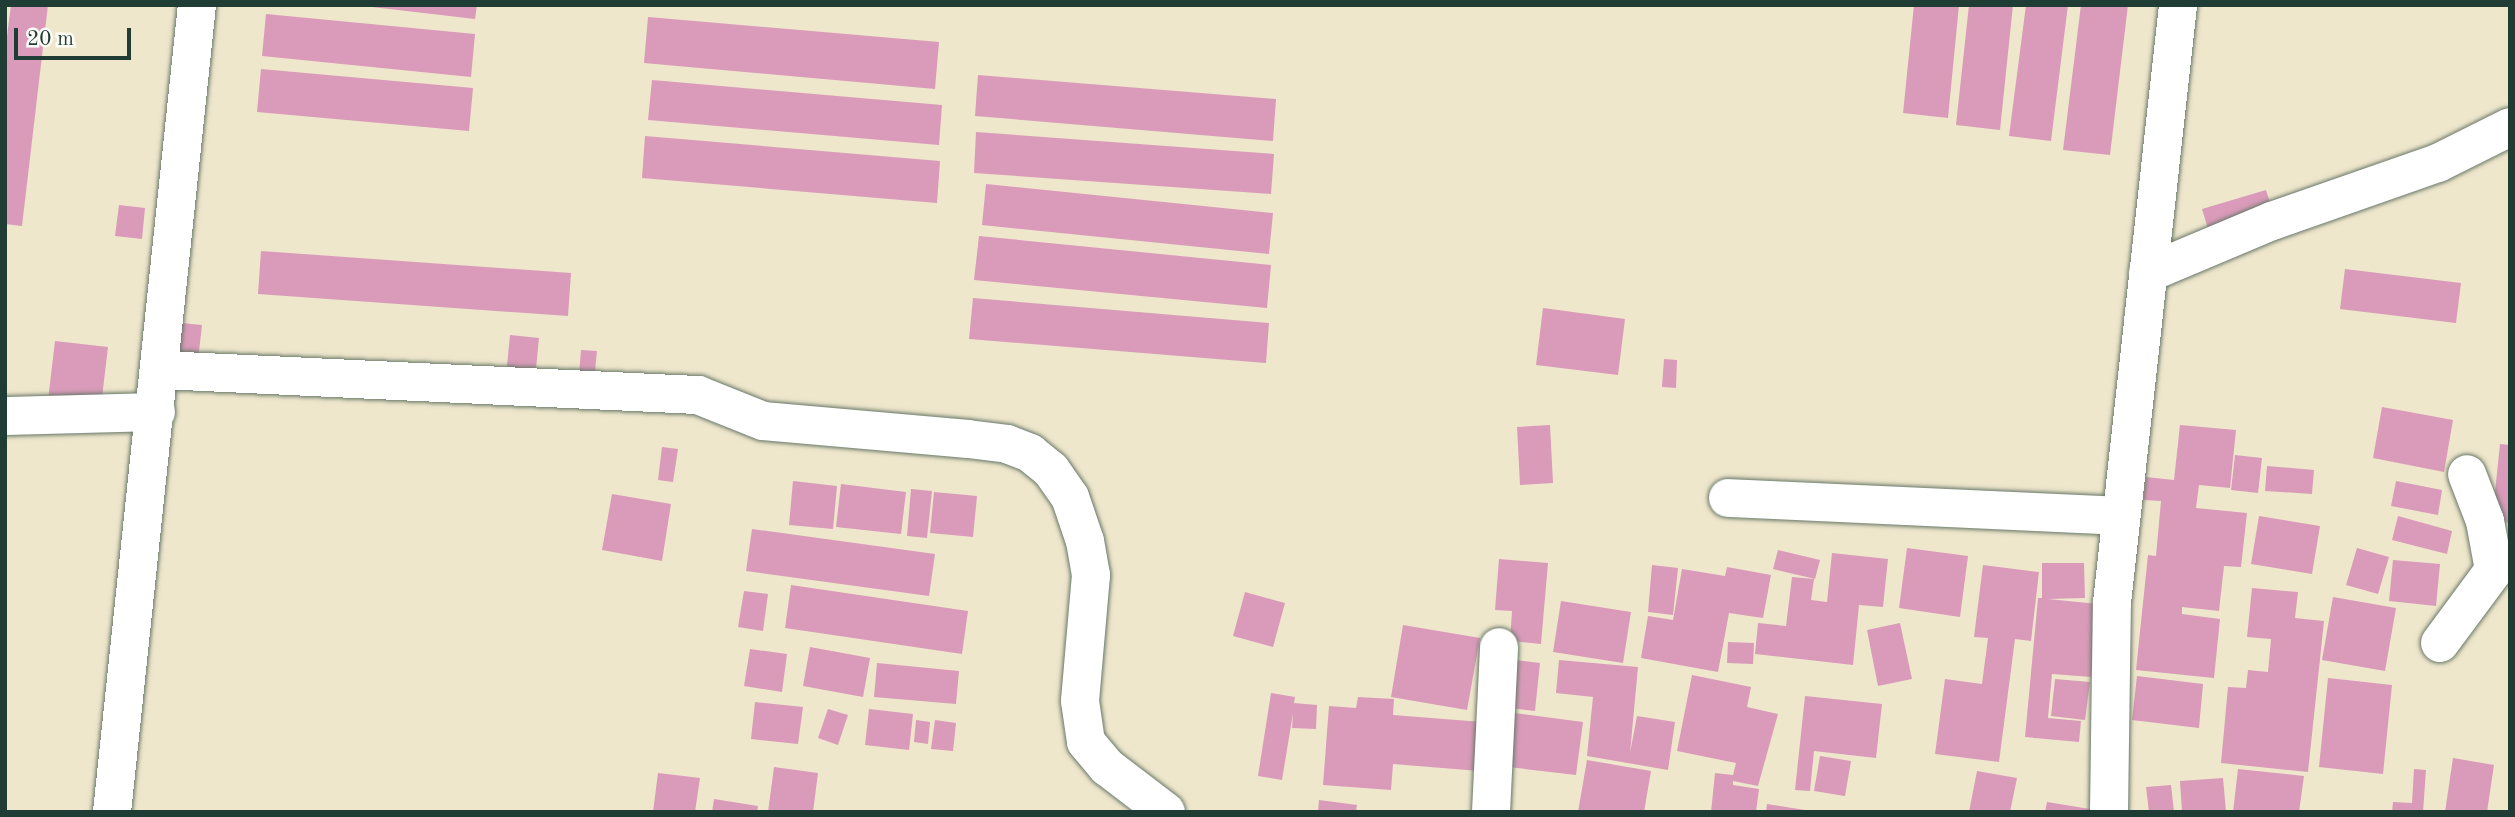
<!DOCTYPE html>
<html>
<head>
<meta charset="utf-8">
<style>
	body { margin:0 }
	#map { position:relative; width:2515px; height:817px; overflow:hidden; background:#efe7cc; font-family:"Old Standard TT",serif }
	div>[style] { position:absolute }
	[style*='--x'] { left:calc(var(--x)*1px); top:calc(var(--y)*1px); width:calc(var(--w)*1px); rotate:calc(var(--a)*1deg) }
	.building>* { inset:0; background:#d99bb9 }
	.roads { filter:drop-shadow(0 0 2px #687869) drop-shadow(0 0 2px #687869) }
	.street>* { height:38px; margin:-19px; padding:0 19px; transform-origin:19px; border-radius:19px; background:#fff }
	span { translate:-50% -50%; white-space:nowrap; text-align:center; line-height:1.15; -webkit-text-stroke:5px #fdfcf7; paint-order:stroke }
	.frame { position:absolute; inset:0; border:7px solid #1f3d34; pointer-events:none }
	.scale { position:absolute; left:14px; top:28px; width:117px; height:32px; box-sizing:border-box; border:4px solid #1f3d34; border-top:0; padding-left:9px; font-size:21px; line-height:24px; white-space:nowrap; color:#1f3d34; -webkit-text-stroke:5px #fdfcf7; paint-order:stroke }
</style>
</head>
<body>
<div id="map">
	<div class="building">
		<div style="clip-path:polygon(11px 5px,48px 5px,22px 226px,5px 224px,5px 52px)"></div>
		<div style="clip-path:polygon(355px 5px,477px 5px,475px 19px)"></div>
		<div style="clip-path:polygon(1914px 5px,1959px 5px,1948px 118px,1903px 113px)"></div>
		<div style="clip-path:polygon(1969px 5px,2013px 5px,2000px 130px,1956px 125px)"></div>
		<div style="clip-path:polygon(2026px 5px,2068px 5px,2051px 141px,2009px 136px)"></div>
		<div style="clip-path:polygon(2081px 5px,2128px 5px,2110px 155px,2063px 150px)"></div>
		<div style="clip-path:polygon(266px 14px,475px 34px,471px 77px,262px 56px)"></div>
		<div style="clip-path:polygon(648px 17px,939px 42px,935px 89px,644px 63px)"></div>
		<div style="clip-path:polygon(261px 69px,473px 88px,469px 131px,257px 112px)"></div>
		<div style="clip-path:polygon(978px 75px,1276px 99px,1273px 141px,975px 116px)"></div>
		<div style="clip-path:polygon(652px 80px,942px 105px,939px 145px,648px 120px)"></div>
		<div style="clip-path:polygon(976px 132px,1274px 154px,1271px 194px,974px 173px)"></div>
		<div style="clip-path:polygon(645px 136px,940px 161px,937px 203px,642px 178px)"></div>
		<div style="clip-path:polygon(986px 184px,1273px 213px,1269px 254px,982px 225px)"></div>
		<div style="clip-path:polygon(2266px 190px,2281px 238px,2217px 258px,2202px 209px)"></div>
		<div style="clip-path:polygon(119px 205px,145px 208px,142px 239px,115px 236px)"></div>
		<div style="clip-path:polygon(979px 236px,1271px 265px,1267px 308px,974px 280px)"></div>
		<div style="clip-path:polygon(261px 251px,571px 273px,568px 316px,258px 294px)"></div>
		<div style="clip-path:polygon(2345px 269px,2461px 283px,2456px 323px,2340px 309px)"></div>
		<div style="clip-path:polygon(973px 298px,1269px 323px,1266px 363px,969px 339px)"></div>
		<div style="clip-path:polygon(1543px 308px,1625px 319px,1618px 375px,1536px 365px)"></div>
		<div style="clip-path:polygon(182px 323px,202px 325px,197px 369px,177px 367px)"></div>
		<div style="clip-path:polygon(510px 335px,539px 338px,534px 389px,505px 386px)"></div>
		<div style="clip-path:polygon(55px 341px,108px 347px,99px 423px,46px 417px)"></div>
		<div style="clip-path:polygon(581px 350px,597px 351px,592px 400px,577px 399px)"></div>
		<div style="clip-path:polygon(1664px 359px,1677px 360px,1676px 388px,1662px 387px)"></div>
		<div style="clip-path:polygon(2382px 407px,2453px 420px,2444px 472px,2373px 458px)"></div>
		<div style="clip-path:polygon(1550px 425px,1553px 483px,1520px 485px,1517px 427px)"></div>
		<div style="clip-path:polygon(2180px 425px,2236px 430px,2230px 488px,2199px 485px,2196px 508px,2247px 513px,2241px 567px,2224px 566px,2219px 611px,2182px 607px,2182px 614px,2220px 619px,2214px 678px,2136px 670px,2148px 555px,2156px 556px,2161px 501px,2143px 500px,2146px 477px,2174px 480px)"></div>
		<div style="clip-path:polygon(2500px 444px,2510px 445px,2510px 523px,2492px 521px)"></div>
		<div style="clip-path:polygon(662px 447px,678px 449px,673px 482px,658px 480px)"></div>
		<div style="clip-path:polygon(2235px 455px,2262px 458px,2258px 493px,2231px 490px)"></div>
		<div style="clip-path:polygon(2267px 466px,2314px 470px,2312px 494px,2265px 491px)"></div>
		<div style="clip-path:polygon(793px 481px,837px 486px,833px 529px,789px 525px)"></div>
		<div style="clip-path:polygon(2396px 481px,2442px 490px,2438px 515px,2391px 506px)"></div>
		<div style="clip-path:polygon(841px 484px,906px 492px,901px 534px,836px 527px)"></div>
		<div style="clip-path:polygon(911px 489px,932px 491px,927px 538px,907px 536px)"></div>
		<div style="clip-path:polygon(934px 492px,977px 496px,973px 537px,930px 533px)"></div>
		<div style="clip-path:polygon(612px 494px,671px 504px,662px 561px,602px 550px)"></div>
		<div style="clip-path:polygon(2259px 516px,2320px 526px,2312px 574px,2251px 564px)"></div>
		<div style="clip-path:polygon(2398px 516px,2452px 531px,2447px 554px,2392px 540px)"></div>
		<div style="clip-path:polygon(752px 529px,935px 554px,929px 596px,746px 571px)"></div>
		<div style="clip-path:polygon(1907px 548px,1968px 556px,1960px 617px,1899px 608px)"></div>
		<div style="clip-path:polygon(2357px 548px,2389px 557px,2378px 594px,2346px 585px)"></div>
		<div style="clip-path:polygon(1778px 550px,1820px 560px,1815px 579px,1773px 569px)"></div>
		<div style="clip-path:polygon(1832px 553px,1888px 559px,1883px 607px,1859px 605px,1853px 665px,1755px 654px,1758px 623px,1786px 626px,1792px 577px,1814px 579px,1811px 600px,1827px 602px)"></div>
		<div style="clip-path:polygon(1499px 559px,1548px 563px,1541px 644px,1510px 641px,1512px 611px,1495px 610px)"></div>
		<div style="clip-path:polygon(2393px 560px,2440px 564px,2436px 606px,2389px 601px)"></div>
		<div style="clip-path:polygon(2042px 563px,2084px 563px,2085px 598px,2048px 599px,2098px 604px,2091px 677px,2052px 674px,2048px 718px,2081px 721px,2079px 742px,2025px 737px,2038px 598px,2042px 598px)"></div>
		<div style="clip-path:polygon(1652px 565px,1678px 568px,1673px 615px,1648px 612px)"></div>
		<div style="clip-path:polygon(1983px 565px,2039px 572px,2031px 641px,2015px 639px,1999px 762px,1935px 754px,1945px 679px,1982px 684px,1988px 638px,1974px 637px)"></div>
		<div style="clip-path:polygon(1727px 567px,1771px 575px,1763px 618px,1729px 613px,1718px 672px,1641px 658px,1648px 616px,1673px 620px,1682px 569px,1725px 576px)"></div>
		<div style="clip-path:polygon(791px 585px,968px 611px,962px 654px,785px 628px)"></div>
		<div style="clip-path:polygon(2252px 588px,2298px 592px,2295px 618px,2324px 621px,2308px 772px,2221px 763px,2228px 687px,2246px 688px,2248px 670px,2268px 672px,2271px 639px,2247px 637px)"></div>
		<div style="clip-path:polygon(744px 591px,768px 594px,763px 631px,738px 627px)"></div>
		<div style="clip-path:polygon(1245px 592px,1285px 603px,1273px 647px,1233px 636px)"></div>
		<div style="clip-path:polygon(2333px 597px,2396px 608px,2385px 671px,2322px 660px)"></div>
		<div style="clip-path:polygon(1561px 601px,1631px 612px,1623px 663px,1553px 652px)"></div>
		<div style="clip-path:polygon(1900px 623px,1912px 679px,1878px 686px,1867px 630px)"></div>
		<div style="clip-path:polygon(1403px 625px,1480px 638px,1467px 710px,1391px 697px)"></div>
		<div style="clip-path:polygon(1728px 642px,1754px 643px,1753px 664px,1727px 663px)"></div>
		<div style="clip-path:polygon(810px 647px,870px 658px,863px 697px,803px 686px)"></div>
		<div style="clip-path:polygon(750px 649px,787px 654px,782px 692px,744px 686px)"></div>
		<div style="clip-path:polygon(1508px 659px,1540px 663px,1535px 711px,1503px 707px)"></div>
		<div style="clip-path:polygon(1559px 660px,1638px 667px,1630px 753px,1637px 716px,1675px 722px,1668px 770px,1587px 756px,1593px 697px,1556px 693px)"></div>
		<div style="clip-path:polygon(877px 663px,959px 671px,956px 704px,874px 697px)"></div>
		<div style="clip-path:polygon(1692px 675px,1751px 687px,1747px 707px,1778px 714px,1758px 786px,1733px 781px,1733px 785px,1759px 789px,1756px 812px,1711px 812px,1715px 773px,1733px 775px,1736px 763px,1677px 751px)"></div>
		<div style="clip-path:polygon(2137px 676px,2203px 684px,2199px 728px,2132px 720px)"></div>
		<div style="clip-path:polygon(2328px 678px,2392px 685px,2383px 774px,2319px 767px)"></div>
		<div style="clip-path:polygon(2055px 679px,2090px 682px,2085px 720px,2051px 716px)"></div>
		<div style="clip-path:polygon(1271px 693px,1295px 697px,1294px 703px,1317px 705px,1316px 729px,1292px 728px,1293px 713px,1282px 780px,1258px 776px)"></div>
		<div style="clip-path:polygon(1805px 696px,1882px 704px,1876px 758px,1814px 751px,1810px 791px,1795px 790px)"></div>
		<div style="clip-path:polygon(1358px 697px,1394px 699px,1393px 715px,1482px 722px,1479px 771px,1393px 764px,1391px 790px,1323px 785px,1329px 706px,1356px 708px)"></div>
		<div style="clip-path:polygon(755px 702px,803px 707px,798px 744px,751px 739px)"></div>
		<div style="clip-path:polygon(828px 709px,848px 715px,838px 745px,818px 738px)"></div>
		<div style="clip-path:polygon(869px 709px,913px 714px,909px 750px,865px 745px)"></div>
		<div style="clip-path:polygon(1498px 711px,1583px 722px,1576px 775px,1491px 765px)"></div>
		<div style="clip-path:polygon(916px 720px,930px 722px,928px 744px,914px 742px)"></div>
		<div style="clip-path:polygon(935px 720px,956px 723px,953px 751px,931px 749px)"></div>
		<div style="clip-path:polygon(1820px 756px,1851px 761px,1845px 796px,1814px 791px)"></div>
		<div style="clip-path:polygon(2453px 758px,2494px 765px,2487px 812px,2445px 812px)"></div>
		<div style="clip-path:polygon(1587px 760px,1651px 771px,1644px 812px,1578px 812px)"></div>
		<div style="clip-path:polygon(774px 767px,818px 773px,813px 812px,768px 812px)"></div>
		<div style="clip-path:polygon(2238px 769px,2304px 776px,2299px 812px,2233px 812px)"></div>
		<div style="clip-path:polygon(2414px 769px,2426px 770px,2423px 812px,2392px 812px,2393px 802px,2412px 803px)"></div>
		<div style="clip-path:polygon(1977px 771px,2017px 778px,2010px 812px,1969px 812px)"></div>
		<div style="clip-path:polygon(658px 773px,700px 778px,695px 812px,653px 812px)"></div>
		<div style="clip-path:polygon(2223px 778px,2226px 812px,2182px 812px,2180px 781px)"></div>
		<div style="clip-path:polygon(2171px 785px,2174px 812px,2149px 812px,2146px 787px)"></div>
		<div style="clip-path:polygon(714px 799px,758px 806px,757px 812px,712px 812px)"></div>
		<div style="clip-path:polygon(1319px 800px,1357px 805px,1356px 812px,1318px 812px)"></div>
		<div style="clip-path:polygon(2047px 802px,2096px 810px,2096px 812px,2045px 812px)"></div>
		<div style="clip-path:polygon(1767px 804px,1805px 810px,1805px 812px,1766px 812px)"></div>
	</div>
	<div class="roads">
		<div class="street">
			<div style="--x:2148;--y:273;--w:134;--a:-22.8"></div>
			<div style="--x:2272;--y:221;--w:176;--a:-19.3"></div>
			<div style="--x:2438;--y:163;--w:80;--a:-26.6"></div>
			<div style="--x:161;--y:370;--w:538;--a:2.67"></div>
			<div style="--x:698;--y:395;--w:70;--a:21.8"></div>
			<div style="--x:763;--y:421;--w:206;--a:5"></div>
			<div style="--x:968;--y:439;--w:39;--a:7"></div>
			<div style="--x:1007;--y:444;--w:25;--a:21"></div>
			<div style="--x:1030;--y:453;--w:27;--a:39"></div>
			<div style="--x:1051;--y:470;--w:33;--a:55"></div>
			<div style="--x:1070;--y:497;--w:46;--a:71.2"></div>
			<div style="--x:1085;--y:541;--w:35;--a:80"></div>
			<div style="--x:1091;--y:575;--w:126;--a:95"></div>
			<div style="--x:1080;--y:701;--w:41;--a:81.7"></div>
			<div style="--x:1086;--y:742;--w:33;--a:50"></div>
			<div style="--x:1107;--y:767;--w:74;--a:37.3"></div>
			<div style="--x:5;--y:416;--w:151;--a:-1.5"></div>
			<div style="--x:1728;--y:498;--w:393;--a:2.6"></div>
			<div style="--x:2440;--y:643;--w:91;--a:-53.5"></div>
			<div style="--x:2494;--y:570;--w:50;--a:-100.4"></div>
			<div style="--x:2485;--y:521;--w:50;--a:-111"></div>
			<div style="--x:112;--y:812;--w:811;--a:-83.99"></div>
			<div style="--x:1491;--y:812;--w:165;--a:-87.2"></div>
			<div style="--x:2109;--y:812;--w:209;--a:-89.2"></div>
			<div style="--x:2112;--y:603;--w:602;--a:-83.7"></div>
		</div>
	</div>
	<div class="frame"></div>
	<div class="scale">20 m</div>
</div>
</body>
</html>
